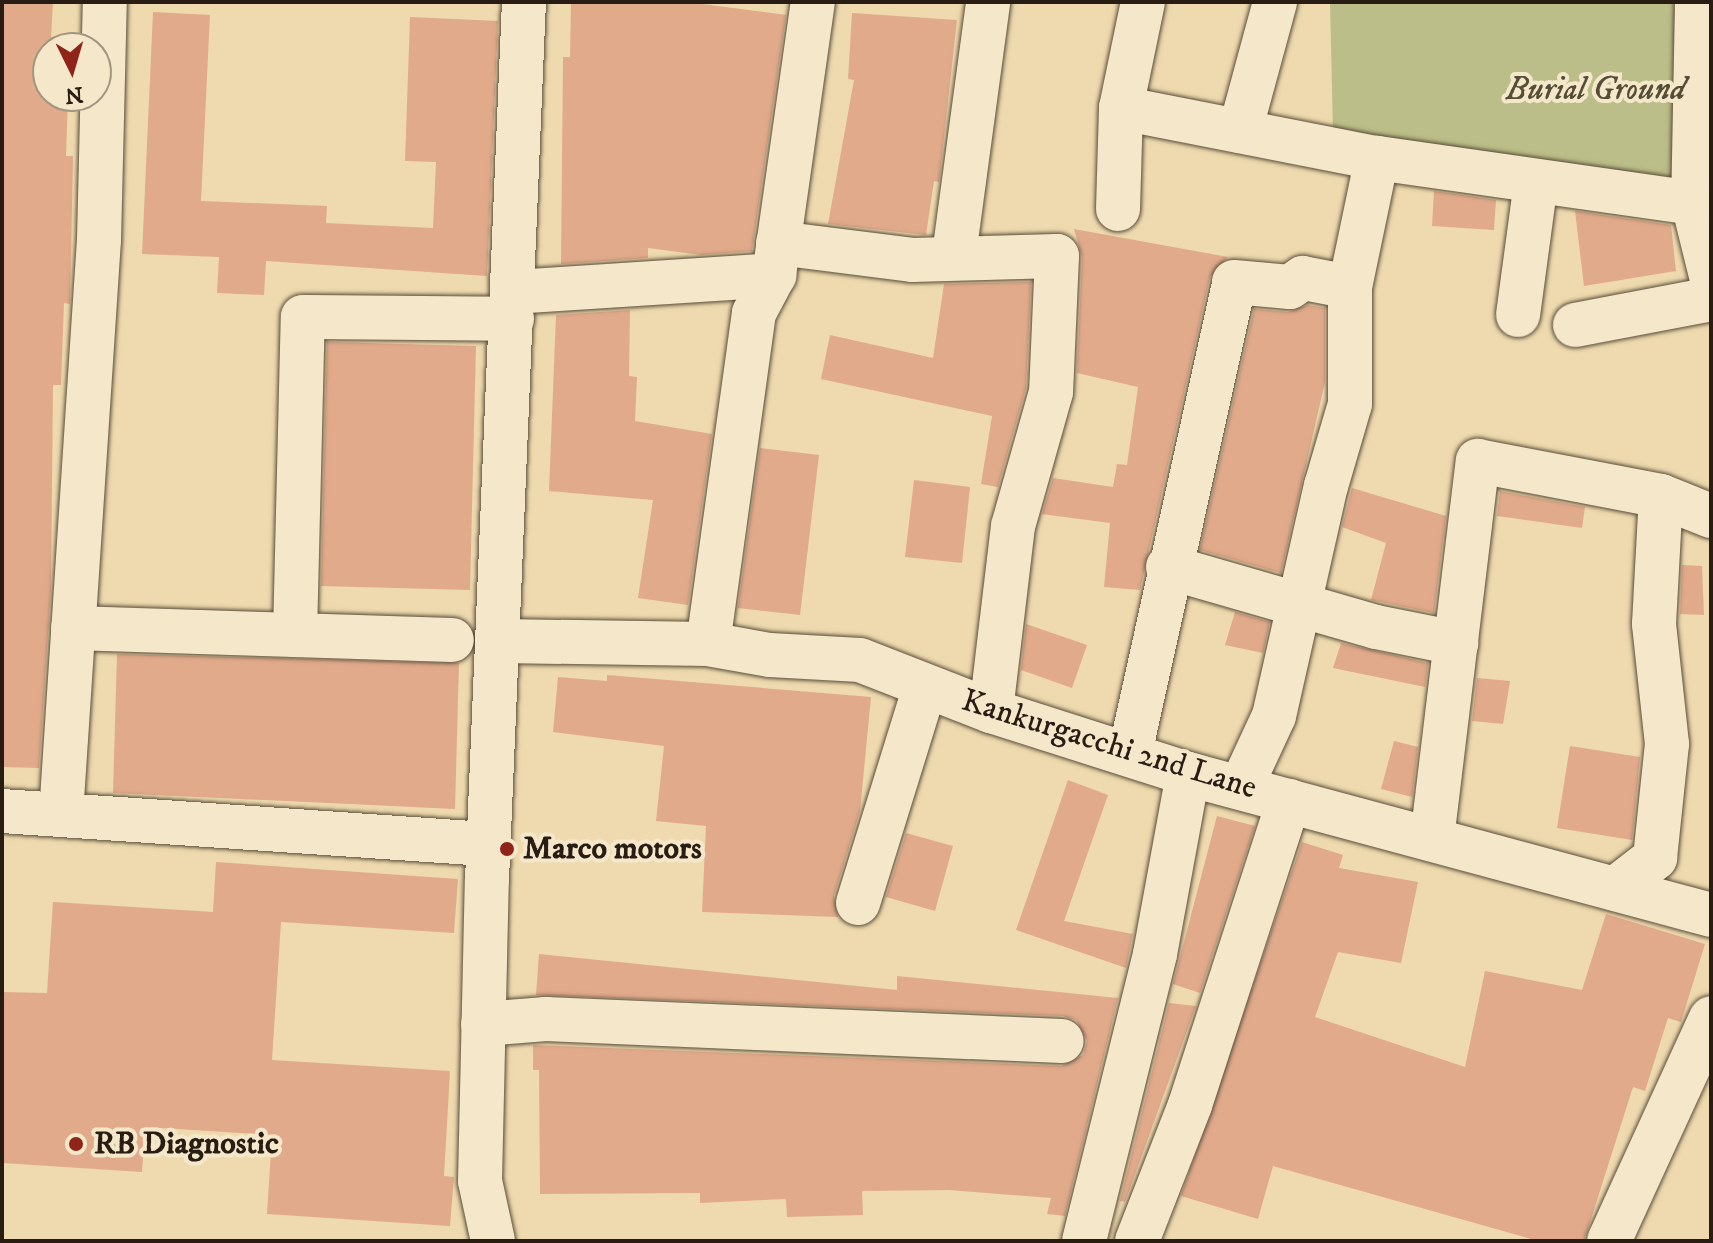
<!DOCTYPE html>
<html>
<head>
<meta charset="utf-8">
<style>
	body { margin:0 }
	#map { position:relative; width:1713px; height:1243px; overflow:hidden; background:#eedaae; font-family:"IM FELL DW Pica",serif }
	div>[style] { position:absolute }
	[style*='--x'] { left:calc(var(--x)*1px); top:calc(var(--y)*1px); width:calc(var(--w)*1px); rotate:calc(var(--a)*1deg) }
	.green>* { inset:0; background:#bbbe88 }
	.building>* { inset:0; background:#e1aa8b }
	.roads { filter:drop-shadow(0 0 2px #5a4c3a) drop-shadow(0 0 2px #5a4c3a) }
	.minor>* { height:44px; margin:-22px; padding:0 22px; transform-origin:22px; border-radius:22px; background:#f4e7ca }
	.dots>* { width:22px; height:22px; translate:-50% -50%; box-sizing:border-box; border:4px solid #f4e7ca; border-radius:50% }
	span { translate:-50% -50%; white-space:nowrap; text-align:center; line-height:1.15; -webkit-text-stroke:8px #f4e7ca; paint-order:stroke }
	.park-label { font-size:32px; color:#554d36; font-style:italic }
	.street-label { font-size:32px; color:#291c13 }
	.poi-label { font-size:32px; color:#291c13; font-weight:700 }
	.left { translate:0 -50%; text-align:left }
	.frame { position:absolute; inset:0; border:4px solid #291c13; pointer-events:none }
	.north { position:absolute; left:32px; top:32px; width:80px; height:80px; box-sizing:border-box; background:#f4e7ca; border:2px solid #a39681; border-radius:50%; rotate:175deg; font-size:22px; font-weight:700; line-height:32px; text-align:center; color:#291c13 }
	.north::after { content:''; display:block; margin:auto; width:28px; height:36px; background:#8f2418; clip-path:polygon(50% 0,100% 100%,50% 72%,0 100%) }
</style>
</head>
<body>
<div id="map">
	<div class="green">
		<div style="clip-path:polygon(1330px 2px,1688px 2px,1679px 194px,1333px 132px)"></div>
	</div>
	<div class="building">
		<div style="clip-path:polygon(2px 2px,53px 2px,48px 96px,68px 96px,66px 156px,73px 156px,70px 304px,64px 303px,61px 385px,53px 385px,51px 588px,39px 768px,2px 767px)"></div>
		<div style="clip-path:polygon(571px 2px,687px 2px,786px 15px,752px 251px,701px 255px,648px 248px,648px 258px,561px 264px,563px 57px,570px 57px)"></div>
		<div style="clip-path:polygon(153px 12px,210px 15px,201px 201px,327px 206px,326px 223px,433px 228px,436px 162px,405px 161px,410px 17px,498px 21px,487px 276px,266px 261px,264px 295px,217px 293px,219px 257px,142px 254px)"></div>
		<div style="clip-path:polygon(852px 13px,957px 20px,939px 182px,934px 181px,926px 235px,828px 224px,854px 80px,848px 79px)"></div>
		<div style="clip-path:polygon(1434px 191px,1496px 200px,1494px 230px,1432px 226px)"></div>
		<div style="clip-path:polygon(1575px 211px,1671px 225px,1676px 271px,1584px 286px)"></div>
		<div style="clip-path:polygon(1074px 229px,1228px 257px,1210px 277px,1140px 590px,1104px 587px,1110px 523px,1042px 514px,1053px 478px,1113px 487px,1117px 464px,1127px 465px,1138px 387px,1077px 373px,1082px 257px)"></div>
		<div style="clip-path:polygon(1031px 282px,1026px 388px,998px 487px,981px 484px,992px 416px,821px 379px,830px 335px,933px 358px,944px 284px)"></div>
		<div style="clip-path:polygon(1308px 305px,1325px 308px,1325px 382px,1281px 573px,1200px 550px,1254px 309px,1288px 312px)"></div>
		<div style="clip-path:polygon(630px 310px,629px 376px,637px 377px,635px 421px,712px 434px,688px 605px,638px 598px,653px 500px,549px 491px,556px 315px)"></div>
		<div style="clip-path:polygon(327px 342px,476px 346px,470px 590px,321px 586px)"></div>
		<div style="clip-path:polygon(760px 448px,819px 455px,800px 615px,738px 608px)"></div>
		<div style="clip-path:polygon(914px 480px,970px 487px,962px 563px,905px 557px)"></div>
		<div style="clip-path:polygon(1352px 488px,1446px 516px,1434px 613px,1371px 600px,1386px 543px,1342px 527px)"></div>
		<div style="clip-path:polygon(1500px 491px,1585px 507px,1582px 528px,1497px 516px)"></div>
		<div style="clip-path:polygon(1682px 565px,1702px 566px,1704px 615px,1680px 614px)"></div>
		<div style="clip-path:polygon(1235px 612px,1270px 622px,1263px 653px,1225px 645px)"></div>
		<div style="clip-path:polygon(1026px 624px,1087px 645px,1072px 688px,1021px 670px)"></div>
		<div style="clip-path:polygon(1341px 643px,1428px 663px,1425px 687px,1333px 668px)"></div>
		<div style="clip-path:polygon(117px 654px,459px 663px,455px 809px,113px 793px)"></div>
		<div style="clip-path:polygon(607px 675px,871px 697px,860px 811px,834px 896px,838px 917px,702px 912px,706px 826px,656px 821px,664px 746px,553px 732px,558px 677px,607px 681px)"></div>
		<div style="clip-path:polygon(1477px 678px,1510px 681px,1503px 724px,1472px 721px)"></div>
		<div style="clip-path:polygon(1394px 741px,1418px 747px,1412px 797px,1381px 789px)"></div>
		<div style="clip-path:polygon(1570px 746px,1640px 757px,1632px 840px,1557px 828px)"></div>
		<div style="clip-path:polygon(1068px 780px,1108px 795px,1064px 921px,1133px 934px,1126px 968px,1016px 930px)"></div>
		<div style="clip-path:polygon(1217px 816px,1255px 826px,1200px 993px,1173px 984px)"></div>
		<div style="clip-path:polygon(906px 833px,953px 846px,935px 911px,886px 897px)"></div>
		<div style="clip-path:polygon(1302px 842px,1343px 855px,1339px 868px,1418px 882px,1401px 963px,1338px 952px,1315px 1017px,1465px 1067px,1485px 971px,1582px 990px,1606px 914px,1705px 944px,1681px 1022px,1668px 1018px,1645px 1091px,1633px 1087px,1584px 1241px,1538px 1241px,1273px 1166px,1258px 1219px,1181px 1196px)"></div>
		<div style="clip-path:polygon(216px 862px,458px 879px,454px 933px,281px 922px,272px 1060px,450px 1071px,444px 1176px,454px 1177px,450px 1226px,267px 1214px,272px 1135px,145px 1127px,142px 1172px,2px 1163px,2px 992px,47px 993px,53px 902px,213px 912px)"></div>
		<div style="clip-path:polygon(539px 954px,897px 990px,897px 976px,1118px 998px,1065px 1216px,1047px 1214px,1051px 1198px,949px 1190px,862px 1191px,863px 1215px,787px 1217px,786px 1199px,700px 1203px,700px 1193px,540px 1194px,539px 1070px,533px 1070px,533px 1045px,1061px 1066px,1083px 1055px,1087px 1041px,1076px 1020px,1063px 1016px,536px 995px)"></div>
		<div style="clip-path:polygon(1169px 1003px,1196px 1006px,1125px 1202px,1120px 1201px)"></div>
	</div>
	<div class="roads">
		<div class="minor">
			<div style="--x:1697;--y:2;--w:201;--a:91.1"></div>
			<div style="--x:1693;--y:203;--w:75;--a:76.1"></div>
			<div style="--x:1121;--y:108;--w:261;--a:11.1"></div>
			<div style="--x:1377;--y:158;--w:319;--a:8.1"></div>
			<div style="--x:1240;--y:131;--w:134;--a:-74.8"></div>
			<div style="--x:1118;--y:209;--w:101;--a:-88.3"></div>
			<div style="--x:1121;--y:108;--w:108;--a:-78.3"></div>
			<div style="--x:778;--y:243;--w:135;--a:7.2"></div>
			<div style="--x:912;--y:260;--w:145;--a:-1.6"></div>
			<div style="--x:1057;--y:256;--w:136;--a:92.5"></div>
			<div style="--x:1051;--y:392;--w:139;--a:105.8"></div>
			<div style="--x:1013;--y:526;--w:186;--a:96.8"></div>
			<div style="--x:954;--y:255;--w:255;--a:-82.3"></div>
			<div style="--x:514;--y:292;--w:261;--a:-3.7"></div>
			<div style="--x:1518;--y:315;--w:135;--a:-82.3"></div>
			<div style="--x:1575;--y:325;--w:138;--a:-10.8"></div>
			<div style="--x:1168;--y:567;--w:216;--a:16.1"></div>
			<div style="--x:1376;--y:627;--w:82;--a:11.3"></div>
			<div style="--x:73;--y:628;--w:379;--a:1.8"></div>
			<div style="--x:295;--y:635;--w:318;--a:-88.6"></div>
			<div style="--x:303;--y:317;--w:209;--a:0.5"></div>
			<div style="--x:499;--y:641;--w:209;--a:0.8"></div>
			<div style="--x:708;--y:644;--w:63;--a:10.1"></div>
			<div style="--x:770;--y:655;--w:90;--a:3.2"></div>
			<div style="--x:860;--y:660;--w:141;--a:21.3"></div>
			<div style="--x:991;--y:711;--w:207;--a:17.7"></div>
			<div style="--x:1188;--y:774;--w:542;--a:15.09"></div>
			<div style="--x:708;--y:644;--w:334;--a:-82.1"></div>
			<div style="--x:754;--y:313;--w:43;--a:-62.2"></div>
			<div style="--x:774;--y:275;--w:276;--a:-81.9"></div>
			<div style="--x:1130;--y:753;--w:482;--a:-77.5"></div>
			<div style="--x:1234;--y:282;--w:56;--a:5.1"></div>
			<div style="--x:1290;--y:287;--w:16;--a:-35"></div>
			<div style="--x:1303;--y:278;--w:48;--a:10.8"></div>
			<div style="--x:1241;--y:787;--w:78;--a:-65.1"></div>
			<div style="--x:1274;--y:716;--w:236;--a:-77.3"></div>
			<div style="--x:1326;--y:486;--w:85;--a:-73.7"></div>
			<div style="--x:1350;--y:404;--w:117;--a:-90"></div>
			<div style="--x:1350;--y:287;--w:132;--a:-78.2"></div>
			<div style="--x:2;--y:811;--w:488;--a:3.9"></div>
			<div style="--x:61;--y:815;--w:576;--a:-86.22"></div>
			<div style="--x:99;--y:240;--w:238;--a:-88.6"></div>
			<div style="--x:1432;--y:839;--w:381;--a:-83.1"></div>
			<div style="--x:1478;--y:461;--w:186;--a:10.8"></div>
			<div style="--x:1661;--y:496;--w:54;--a:21.8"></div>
			<div style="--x:1615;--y:889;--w:51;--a:-37.8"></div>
			<div style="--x:1655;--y:858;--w:115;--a:-84"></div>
			<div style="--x:1667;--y:744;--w:121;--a:-96.2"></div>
			<div style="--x:1654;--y:624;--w:128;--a:-86.9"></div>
			<div style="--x:858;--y:903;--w:227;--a:-72.8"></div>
			<div style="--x:483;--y:1024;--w:63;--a:-4.5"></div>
			<div style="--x:546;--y:1019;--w:516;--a:2.44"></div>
			<div style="--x:493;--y:1241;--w:61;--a:-102.2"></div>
			<div style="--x:480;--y:1181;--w:301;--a:-88.7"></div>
			<div style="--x:487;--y:880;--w:879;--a:-87.59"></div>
			<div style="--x:1084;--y:1241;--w:296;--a:-76.1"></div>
			<div style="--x:1155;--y:954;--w:183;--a:-79.6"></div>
			<div style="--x:1137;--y:1241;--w:146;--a:-68.7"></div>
			<div style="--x:1190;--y:1105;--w:320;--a:-72"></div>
			<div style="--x:1609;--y:1241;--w:245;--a:-65.4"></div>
		</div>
	</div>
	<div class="dots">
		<div style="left:507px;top:849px;background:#8f2418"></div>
		<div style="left:76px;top:1144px;background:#8f2418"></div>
	</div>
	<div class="park-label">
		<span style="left:1596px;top:90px">Burial Ground</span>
	</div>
	<div class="street-label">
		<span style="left:1109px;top:745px;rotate:17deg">Kankurgacchi 2nd Lane</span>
	</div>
	<div class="poi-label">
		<span class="left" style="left:523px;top:849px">Marco motors</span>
		<span class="left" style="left:94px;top:1144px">RB Diagnostic</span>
	</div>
	<div class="frame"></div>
	<div class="north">N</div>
</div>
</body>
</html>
